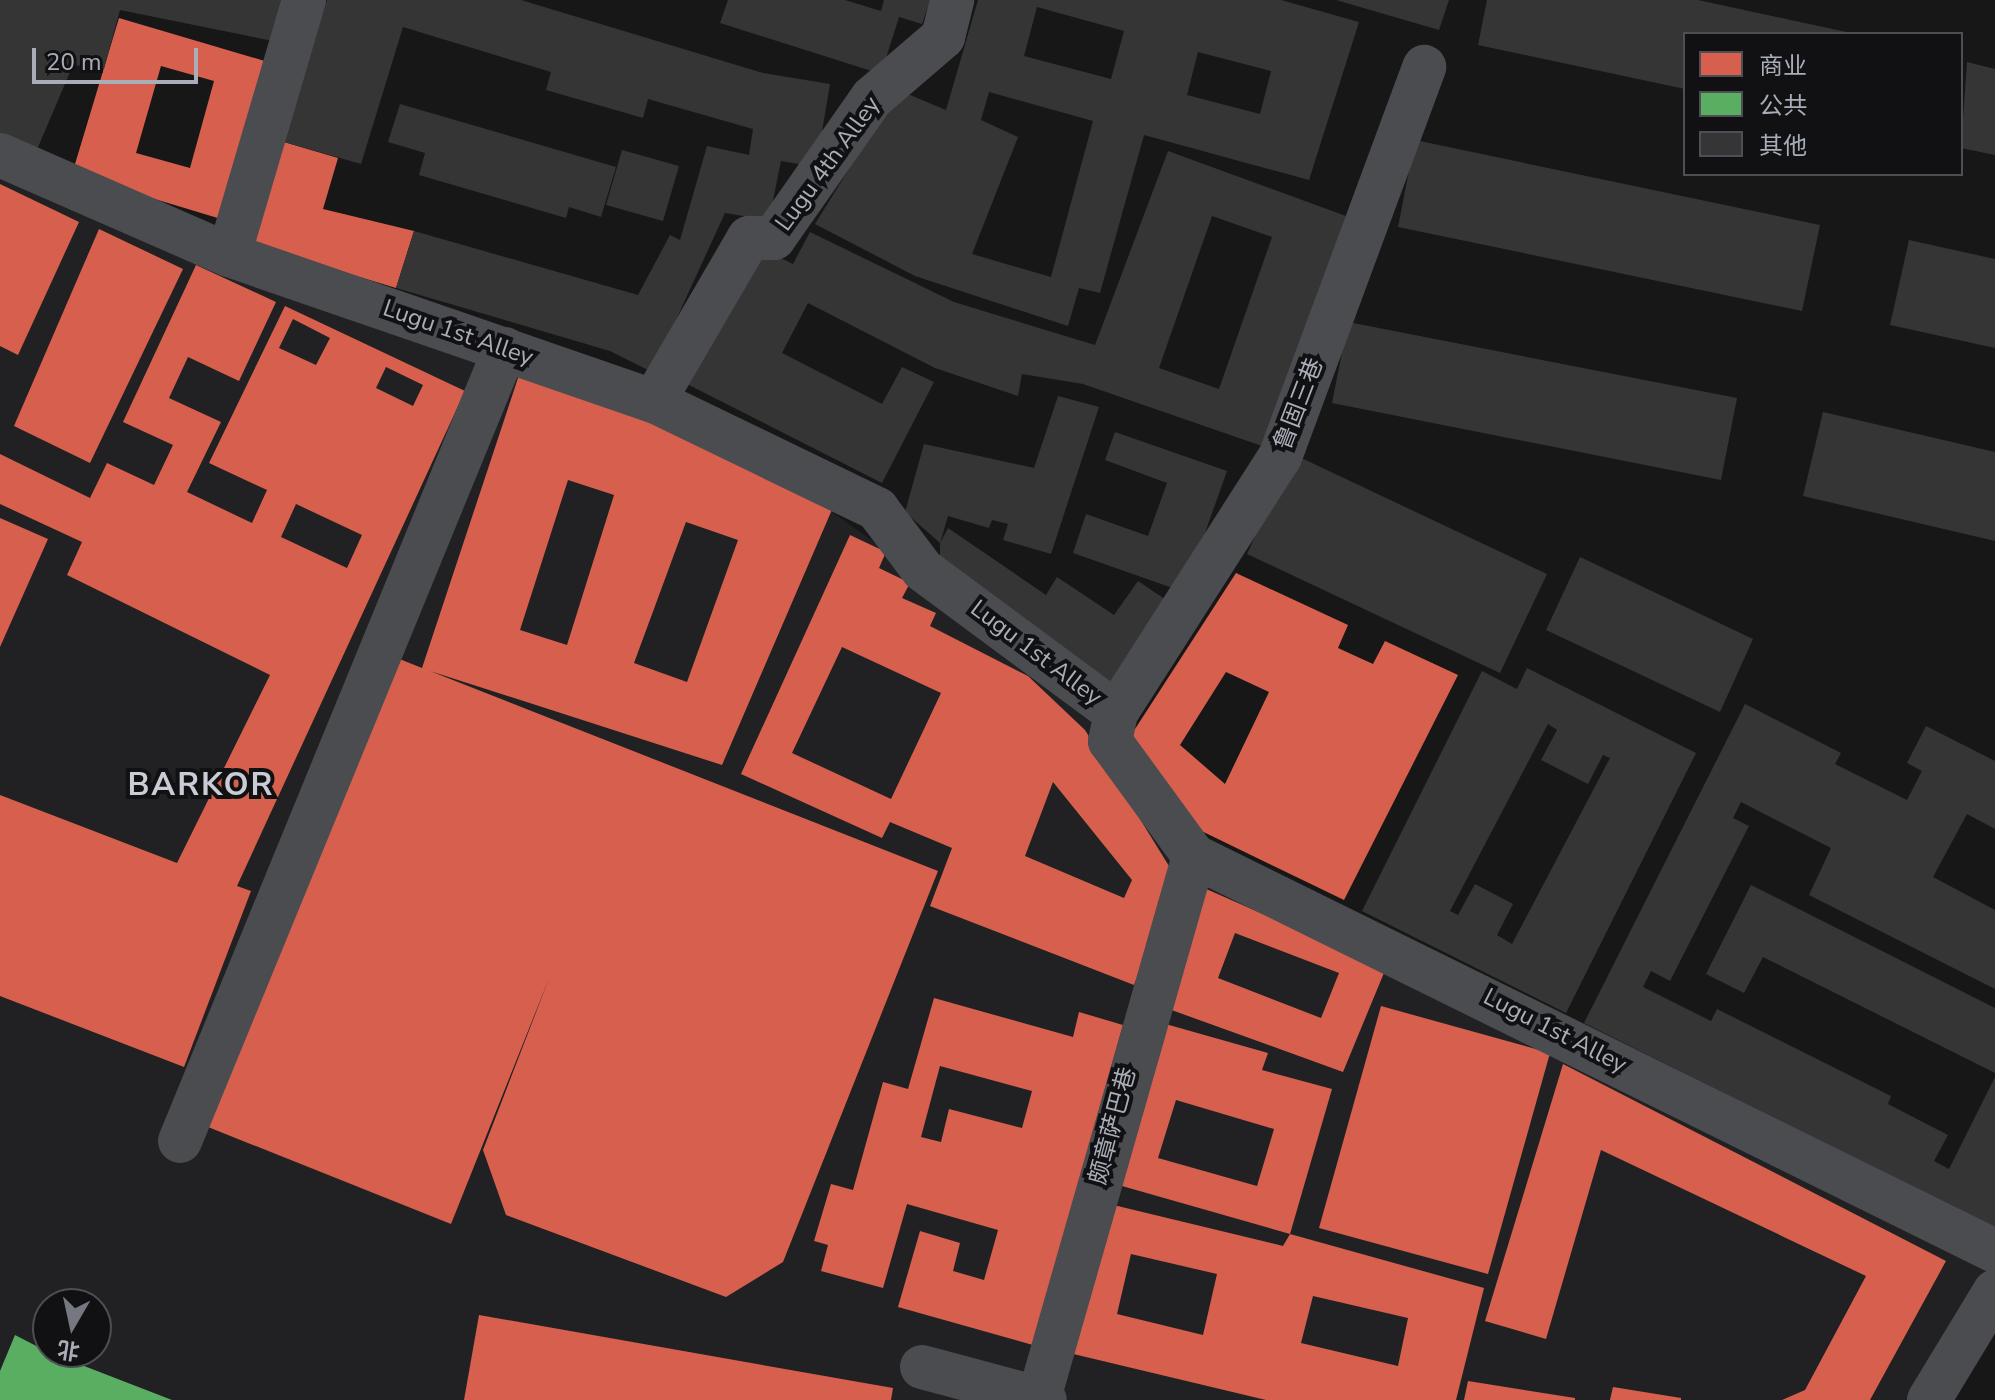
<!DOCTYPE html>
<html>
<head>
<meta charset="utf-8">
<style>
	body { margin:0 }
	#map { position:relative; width:1995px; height:1400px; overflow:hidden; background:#171717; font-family:"Nunito Sans","Noto Sans SC",sans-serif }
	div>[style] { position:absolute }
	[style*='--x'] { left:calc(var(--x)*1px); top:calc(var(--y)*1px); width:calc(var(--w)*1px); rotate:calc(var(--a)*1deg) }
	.built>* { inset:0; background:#212123 }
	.shops>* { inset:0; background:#d6604d }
	.public>* { inset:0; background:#5aae61 }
	.building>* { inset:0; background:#353536 }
	.minor>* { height:44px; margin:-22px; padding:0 22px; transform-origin:22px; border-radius:22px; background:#4b4c50 }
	span { translate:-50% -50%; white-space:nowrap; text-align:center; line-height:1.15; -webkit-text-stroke:8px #111113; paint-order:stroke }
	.street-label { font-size:24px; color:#a8adb8 }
	.district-label { font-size:32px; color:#c9ccd4; font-weight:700; letter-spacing:2px }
	.legend { position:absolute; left:1683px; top:32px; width:280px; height:144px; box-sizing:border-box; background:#111113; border:2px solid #4d4f55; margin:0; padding:10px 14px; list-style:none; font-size:24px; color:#a8adb8 }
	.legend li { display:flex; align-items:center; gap:16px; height:40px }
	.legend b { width:40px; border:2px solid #4d4f55 }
	.north { position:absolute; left:32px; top:1288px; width:80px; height:80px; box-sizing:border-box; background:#111113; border:2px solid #4d4f55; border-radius:50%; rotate:189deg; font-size:22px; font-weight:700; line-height:32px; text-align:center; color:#a8adb8 }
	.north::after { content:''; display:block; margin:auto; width:28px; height:36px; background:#757880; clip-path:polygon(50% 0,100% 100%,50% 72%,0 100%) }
	.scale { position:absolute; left:32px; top:48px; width:166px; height:36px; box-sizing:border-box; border:4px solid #a8adb8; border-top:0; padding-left:10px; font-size:24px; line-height:28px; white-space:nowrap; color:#a8adb8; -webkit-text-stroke:6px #111113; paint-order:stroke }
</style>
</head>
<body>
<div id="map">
	<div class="built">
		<div style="clip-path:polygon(evenodd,0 137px,723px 435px,1116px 713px,1194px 856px,1995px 1251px,1995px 1286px,1912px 1400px,0 1400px,0 137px,48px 1304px,96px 1304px,96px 1352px,48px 1352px,48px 1304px)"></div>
	</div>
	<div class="shops">
		<div style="clip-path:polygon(evenodd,119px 18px,268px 62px,221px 219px,72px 174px,119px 18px,161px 66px,214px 81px,190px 168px,136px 153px,161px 66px)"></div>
		<div style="clip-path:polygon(284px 142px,338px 158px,323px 209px,414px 231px,396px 288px,251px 244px)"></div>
		<div style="clip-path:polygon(0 184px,79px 222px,18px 355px,0 346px)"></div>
		<div style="clip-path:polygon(99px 229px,183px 269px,90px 463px,14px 426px)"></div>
		<div style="clip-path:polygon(evenodd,196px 265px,276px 302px,239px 381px,188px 357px,169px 398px,221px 422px,187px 492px,252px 523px,267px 490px,209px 463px,285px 306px,465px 391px,237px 886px,251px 891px,184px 1067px,0 996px,0 795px,177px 863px,270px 675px,67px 575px,82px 542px,0 504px,0 454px,90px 498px,107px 463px,154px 485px,173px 445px,123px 422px,196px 265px,293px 319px,330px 338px,316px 365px,279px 348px,293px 319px,196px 265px,386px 367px,423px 385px,413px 406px,376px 388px,386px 367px,196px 265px,296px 504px,362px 535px,347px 568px,281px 537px,296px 504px)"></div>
		<div style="clip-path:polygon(evenodd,519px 375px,707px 439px,834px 505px,722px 765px,430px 671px,938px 871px,783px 1262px,726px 1297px,506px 1215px,483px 1150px,550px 976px,451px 1224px,208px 1127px,397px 658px,422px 668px,519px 375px,568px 480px,614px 495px,567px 645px,520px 630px,568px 480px,519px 375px,686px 522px,738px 540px,687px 682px,634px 663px,686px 522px)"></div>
		<div style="clip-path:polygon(0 518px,48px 539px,0 647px)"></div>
		<div style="clip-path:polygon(evenodd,850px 535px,886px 552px,879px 568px,910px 583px,902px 598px,936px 613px,930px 626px,1028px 676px,1085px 730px,1177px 879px,1134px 985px,930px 906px,952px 848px,890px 822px,882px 838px,741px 774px,850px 535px,842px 647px,941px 693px,891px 799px,792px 753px,842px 647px,850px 535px,1053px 782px,1132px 880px,1124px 898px,1025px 856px,1053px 782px)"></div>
		<div style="clip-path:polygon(evenodd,1236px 573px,1348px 625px,1338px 648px,1373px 664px,1385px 641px,1458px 675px,1344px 900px,1185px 823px,1124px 746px,1236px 573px,1226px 672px,1269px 692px,1225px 784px,1180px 745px,1226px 672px)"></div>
		<div style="clip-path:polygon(evenodd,1204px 888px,1386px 968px,1343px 1072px,1166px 1008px,1204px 888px,1235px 933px,1339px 973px,1321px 1018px,1218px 978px,1235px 933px)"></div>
		<div style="clip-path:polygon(evenodd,934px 998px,1073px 1037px,1079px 1012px,1123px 1025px,1033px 1345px,898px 1307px,920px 1231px,960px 1243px,953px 1271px,984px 1280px,998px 1230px,907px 1204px,883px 1288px,821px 1271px,828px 1245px,814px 1241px,831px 1184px,853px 1190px,883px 1082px,908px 1089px,934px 998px,940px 1066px,1032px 1091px,1022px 1128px,949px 1109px,941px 1142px,921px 1137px,940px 1066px)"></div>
		<div style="clip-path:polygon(1381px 1006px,1550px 1053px,1488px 1274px,1319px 1228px)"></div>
		<div style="clip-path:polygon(evenodd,1155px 1021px,1268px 1053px,1262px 1070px,1332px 1089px,1290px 1234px,1108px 1182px,1155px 1021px,1176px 1100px,1274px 1129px,1257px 1186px,1158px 1158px,1176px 1100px)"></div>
		<div style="clip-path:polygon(1563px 1064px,1946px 1261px,1870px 1400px,1782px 1400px,1805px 1390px,1866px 1276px,1601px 1150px,1546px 1339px,1485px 1321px)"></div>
		<div style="clip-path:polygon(evenodd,1101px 1202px,1283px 1246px,1290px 1234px,1484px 1288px,1456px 1400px,1266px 1400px,1065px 1352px,1101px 1202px,1131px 1254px,1217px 1274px,1203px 1335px,1117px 1314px,1131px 1254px,1101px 1202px,1313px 1296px,1408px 1318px,1398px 1366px,1301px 1343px,1313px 1296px)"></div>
		<div style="clip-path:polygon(479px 1315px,893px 1388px,891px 1400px,464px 1400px)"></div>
		<div style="clip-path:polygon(1468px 1381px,1575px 1398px,1575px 1400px,1464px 1400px)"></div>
		<div style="clip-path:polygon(1613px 1387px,1681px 1398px,1681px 1400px,1610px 1400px)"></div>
	</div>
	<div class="public">
		<div style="clip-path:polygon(15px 1335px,48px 1352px,172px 1400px,0 1400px,0 1371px)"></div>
	</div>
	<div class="building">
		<div style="clip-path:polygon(0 0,287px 0,278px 42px,120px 10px,104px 69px,73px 65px,36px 152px,0 134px)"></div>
		<div style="clip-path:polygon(327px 0,521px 0,763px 73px,830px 84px,816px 167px,781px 161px,769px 220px,725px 213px,652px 372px,610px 351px,396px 288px,414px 231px,638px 295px,670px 235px,680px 240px,707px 146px,749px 155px,753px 129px,648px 99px,643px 118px,546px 90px,551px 72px,403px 27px,361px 164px,284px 142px)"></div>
		<div style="clip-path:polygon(728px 0,845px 0,881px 11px,884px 0,930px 0,922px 24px,899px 17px,881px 74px,720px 23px)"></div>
		<div style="clip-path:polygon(evenodd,978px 0,1281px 0,1359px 22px,1309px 180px,1144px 135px,1100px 293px,1079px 288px,1068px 326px,915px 276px,815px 224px,898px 90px,946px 110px,978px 0,1037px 7px,1124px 31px,1111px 79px,1024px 56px,1037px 7px,978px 0,1198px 52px,1271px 71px,1260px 114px,1187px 95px,1198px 52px,978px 0,989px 92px,1093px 121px,1051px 277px,972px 254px,1018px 137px,981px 120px,989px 92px)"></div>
		<div style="clip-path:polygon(1336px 0,1449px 0,1439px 30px)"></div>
		<div style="clip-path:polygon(1487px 0,1698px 0,1851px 33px,1685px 34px,1685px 89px,1478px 45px)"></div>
		<div style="clip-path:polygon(1967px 62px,1995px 69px,1995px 155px,1961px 148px)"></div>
		<div style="clip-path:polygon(400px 104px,616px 167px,601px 217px,569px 207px,566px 218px,419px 175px,425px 153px,388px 142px)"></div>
		<div style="clip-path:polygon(1415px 140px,1820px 225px,1802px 311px,1398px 227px)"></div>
		<div style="clip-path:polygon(622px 150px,679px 166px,663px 221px,606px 205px)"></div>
		<div style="clip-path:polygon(evenodd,1168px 151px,1346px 216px,1262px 446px,1083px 384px,1022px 374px,1018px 396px,935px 368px,808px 303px,782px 353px,882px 404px,902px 367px,934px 382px,882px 483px,683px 382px,751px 258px,772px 254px,793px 264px,810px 232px,954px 302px,1095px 345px,1168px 151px,1212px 216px,1272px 237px,1219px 389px,1159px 368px,1212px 216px)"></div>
		<div style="clip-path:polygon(1909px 240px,1995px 259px,1995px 348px,1890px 325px)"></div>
		<div style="clip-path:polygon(1348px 322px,1737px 398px,1721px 480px,1332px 403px)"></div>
		<div style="clip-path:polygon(1058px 396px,1099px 407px,1051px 554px,1003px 540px,1008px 524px,992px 520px,989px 528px,948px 516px,940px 543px,905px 512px,924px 444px,1034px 468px)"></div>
		<div style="clip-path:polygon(1823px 412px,1995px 452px,1995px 541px,1803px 496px)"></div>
		<div style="clip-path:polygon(1115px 432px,1227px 471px,1184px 592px,1073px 553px,1086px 514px,1148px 536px,1167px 483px,1105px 460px)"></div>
		<div style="clip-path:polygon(1293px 454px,1547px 574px,1500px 673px,1247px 554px)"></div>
		<div style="clip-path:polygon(948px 528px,1046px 595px,1057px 577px,1114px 615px,1138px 581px,1175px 606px,1120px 688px,940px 569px,940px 543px)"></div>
		<div style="clip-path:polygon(1580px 557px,1753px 639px,1720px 712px,1546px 630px)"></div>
		<div style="clip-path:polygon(evenodd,1527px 668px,1696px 753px,1566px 1013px,1362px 911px,1482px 671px,1517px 689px,1527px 668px,1548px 724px,1557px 730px,1541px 760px,1588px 784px,1603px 755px,1610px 758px,1512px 944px,1497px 935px,1513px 904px,1475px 884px,1458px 915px,1450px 911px,1548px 724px)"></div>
		<div style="clip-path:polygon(1745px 704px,1841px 753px,1835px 764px,1907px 800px,1922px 771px,1907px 763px,1926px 726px,1995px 761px,1995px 829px,1967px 814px,1933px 877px,1995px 910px,1995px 989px,1809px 895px,1831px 848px,1741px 802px,1733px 818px,1749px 826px,1670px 981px,1651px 971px,1643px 987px,1711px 1021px,1717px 1009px,1891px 1096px,1888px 1104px,1948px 1135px,1934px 1161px,1949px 1169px,1995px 1077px,1995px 1229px,1584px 1023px)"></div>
		<div style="clip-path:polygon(1751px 885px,1995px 1008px,1995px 1073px,1763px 957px,1744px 993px,1706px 974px)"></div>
	</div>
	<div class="minor">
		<div style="--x:0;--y:155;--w:250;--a:23.6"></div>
		<div style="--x:229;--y:255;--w:449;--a:19"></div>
		<div style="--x:654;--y:401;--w:248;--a:25.8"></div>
		<div style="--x:877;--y:509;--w:76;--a:53"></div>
		<div style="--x:923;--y:570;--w:240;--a:36.5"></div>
		<div style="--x:1116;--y:713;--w:29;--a:102"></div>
		<div style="--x:1110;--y:741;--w:142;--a:53.9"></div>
		<div style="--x:1194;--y:856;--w:893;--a:26.25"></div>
		<div style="--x:229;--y:255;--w:266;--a:-73.6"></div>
		<div style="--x:654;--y:401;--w:189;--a:-59.8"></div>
		<div style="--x:749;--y:238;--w:25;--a:0"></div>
		<div style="--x:774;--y:238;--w:171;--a:-55"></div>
		<div style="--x:872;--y:98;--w:94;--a:-40.7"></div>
		<div style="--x:943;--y:37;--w:38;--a:-76"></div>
		<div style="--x:1116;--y:713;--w:304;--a:-57.4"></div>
		<div style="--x:1280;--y:457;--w:416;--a:-69.7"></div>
		<div style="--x:180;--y:1141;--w:856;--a:-67.69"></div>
		<div style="--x:922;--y:1367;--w:127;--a:15"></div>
		<div style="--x:1039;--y:1398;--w:564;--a:-74.04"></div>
		<div style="--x:1929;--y:1400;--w:127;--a:-58.8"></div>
	</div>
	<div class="street-label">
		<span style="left:828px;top:164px;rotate:-54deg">Lugu 4th Alley</span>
		<span style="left:458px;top:333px;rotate:19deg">Lugu 1st Alley</span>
		<span style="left:1299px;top:404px;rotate:-69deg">鲁固三巷</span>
		<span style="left:1036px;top:653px;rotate:37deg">Lugu 1st Alley</span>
		<span style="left:1555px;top:1031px;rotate:27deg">Lugu 1st Alley</span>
		<span style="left:1113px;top:1126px;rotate:-75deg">颇章萨巴巷</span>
	</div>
	<div class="district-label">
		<span style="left:201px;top:785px">BARKOR</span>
	</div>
	<ul class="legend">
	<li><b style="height:22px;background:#d6604d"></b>商业</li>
	<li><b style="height:22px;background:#5aae61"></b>公共</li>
	<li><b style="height:22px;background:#353536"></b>其他</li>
	</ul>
	<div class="north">北</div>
	<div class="scale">20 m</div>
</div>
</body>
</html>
